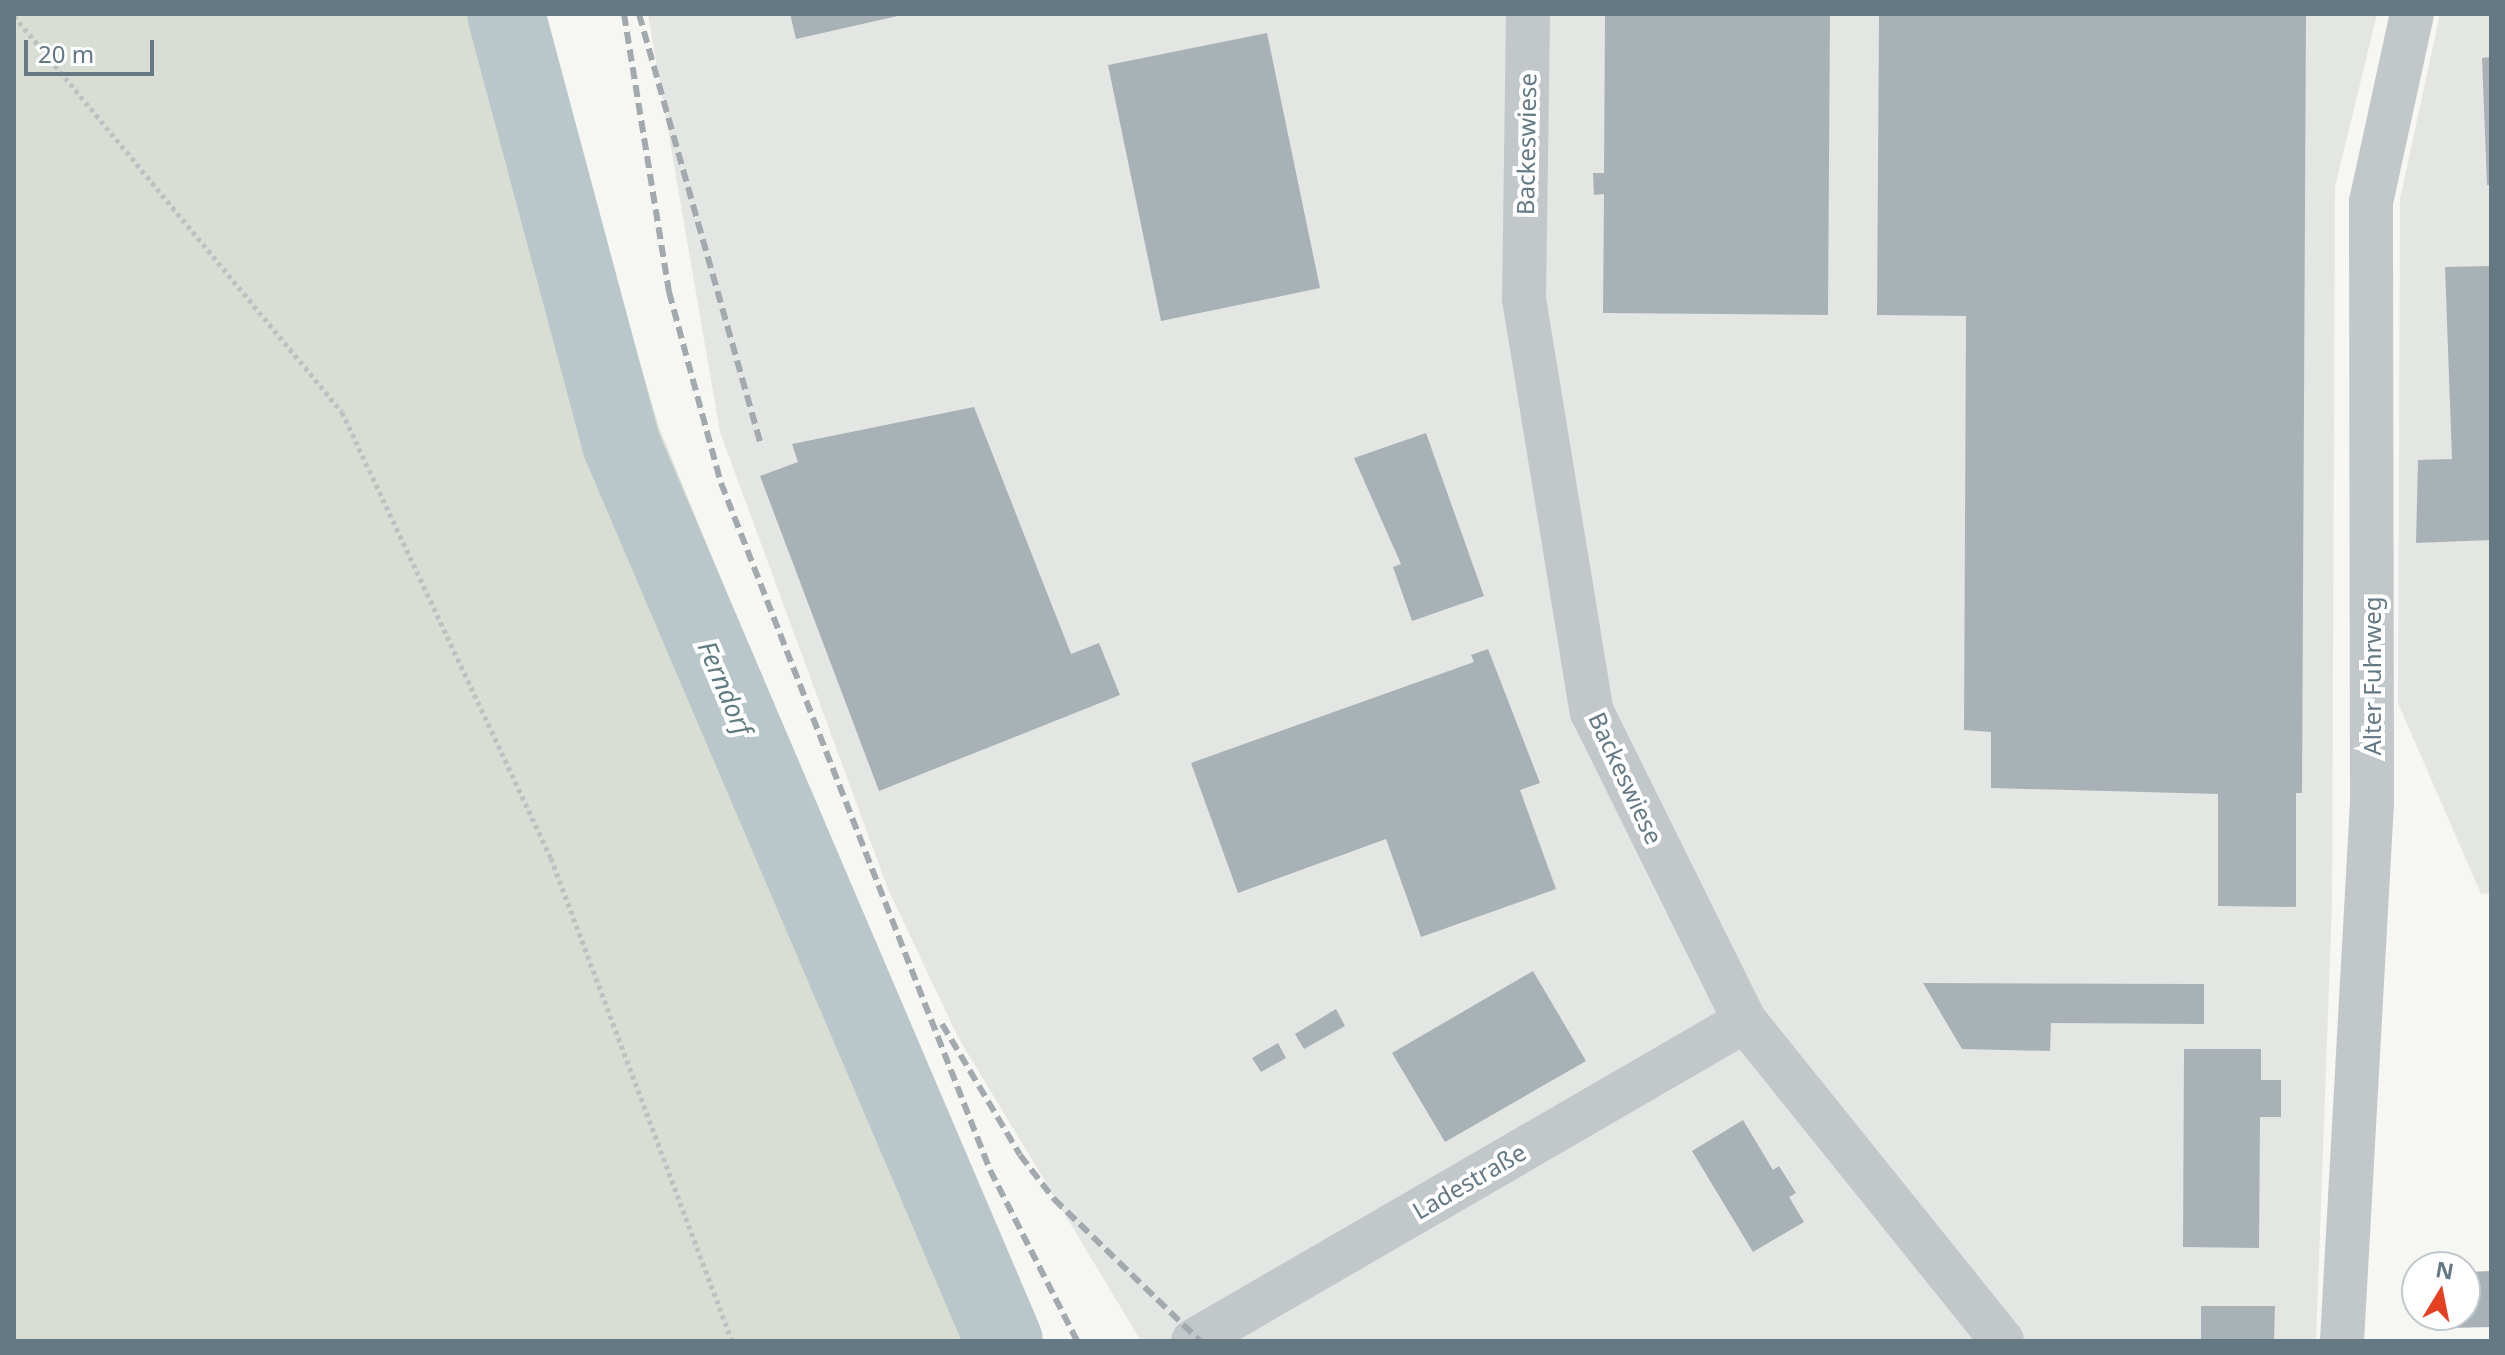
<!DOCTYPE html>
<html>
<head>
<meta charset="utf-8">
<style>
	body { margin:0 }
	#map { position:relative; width:2505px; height:1355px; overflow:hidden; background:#f6f6f3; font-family:"Noto Sans",sans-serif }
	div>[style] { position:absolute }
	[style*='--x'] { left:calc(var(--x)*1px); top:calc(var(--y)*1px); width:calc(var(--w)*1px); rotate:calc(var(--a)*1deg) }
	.built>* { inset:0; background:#e4e6e4 }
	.green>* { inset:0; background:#d8ded4 }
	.river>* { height:78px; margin:-39px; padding:0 39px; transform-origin:39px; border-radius:39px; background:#b9c7ca }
	.building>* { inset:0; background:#a8b2b6 }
	.path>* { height:5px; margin-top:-2.5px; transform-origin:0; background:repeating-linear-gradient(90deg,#bec0c2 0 4px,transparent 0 8px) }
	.minor>* { height:44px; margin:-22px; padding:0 22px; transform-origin:22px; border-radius:22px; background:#c2c7c9 }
	.rail>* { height:6px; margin-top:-3px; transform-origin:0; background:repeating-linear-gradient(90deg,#a2aaaf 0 12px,transparent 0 18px) }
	span { translate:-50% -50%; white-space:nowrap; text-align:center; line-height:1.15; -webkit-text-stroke:8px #fff; paint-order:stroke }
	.street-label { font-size:24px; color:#657985 }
	.water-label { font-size:26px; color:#607b81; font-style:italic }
	.frame { position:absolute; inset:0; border:16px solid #657985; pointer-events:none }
	.north { position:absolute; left:2401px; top:1251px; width:80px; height:80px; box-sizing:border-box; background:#fff; border:2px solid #c1c9ce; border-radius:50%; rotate:10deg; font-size:22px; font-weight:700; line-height:32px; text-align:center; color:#657985 }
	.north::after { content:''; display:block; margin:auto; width:28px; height:36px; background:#e64023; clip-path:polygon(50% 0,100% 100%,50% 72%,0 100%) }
	.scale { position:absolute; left:24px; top:40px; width:130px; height:36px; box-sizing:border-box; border:4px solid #657985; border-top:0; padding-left:10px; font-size:24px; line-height:28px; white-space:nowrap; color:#657985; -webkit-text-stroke:6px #fff; paint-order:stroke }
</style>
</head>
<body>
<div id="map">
	<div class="built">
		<div style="clip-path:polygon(648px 14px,2377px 14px,2335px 187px,2332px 903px,2316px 1341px,1141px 1341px,958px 1037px,888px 889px,720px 432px)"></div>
		<div style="clip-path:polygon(2440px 14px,2491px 14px,2491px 893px,2481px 894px,2398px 703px,2400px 199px)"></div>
	</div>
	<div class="green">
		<div style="clip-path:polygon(14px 14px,539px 14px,659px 428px,1035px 1341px,14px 1341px)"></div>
	</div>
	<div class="river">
		<div style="--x:506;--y:14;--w:445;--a:75"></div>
		<div style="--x:621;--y:444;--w:975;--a:66.88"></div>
	</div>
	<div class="building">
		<div style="clip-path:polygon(790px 14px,902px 14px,902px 15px,796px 39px)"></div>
		<div style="clip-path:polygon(1605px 14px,1830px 14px,1828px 315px,1603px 313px,1604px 194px,1594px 195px,1593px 173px,1604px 173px)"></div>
		<div style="clip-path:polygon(1879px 14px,2306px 14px,2302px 793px,2296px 793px,2296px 907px,2218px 906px,2218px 794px,1991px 788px,1991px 732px,1964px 730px,1966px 316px,1877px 315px)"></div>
		<div style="clip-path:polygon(1267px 33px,1320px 288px,1161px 321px,1108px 65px)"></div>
		<div style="clip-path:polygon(2491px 57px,2491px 185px,2487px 185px,2482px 58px)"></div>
		<div style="clip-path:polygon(2491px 266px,2491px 540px,2416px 543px,2418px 460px,2452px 459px,2445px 267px)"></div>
		<div style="clip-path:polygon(974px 407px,1071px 654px,1099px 643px,1120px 695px,879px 791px,760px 476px,798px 462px,792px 444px)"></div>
		<div style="clip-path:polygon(1426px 433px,1484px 596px,1412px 621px,1393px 567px,1401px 564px,1354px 458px)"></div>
		<div style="clip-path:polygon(1488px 649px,1540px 783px,1520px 790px,1556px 889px,1421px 937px,1386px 839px,1238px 893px,1191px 763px,1474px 662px,1471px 655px)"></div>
		<div style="clip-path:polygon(1533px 971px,1586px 1061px,1445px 1142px,1392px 1053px)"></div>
		<div style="clip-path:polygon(1923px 983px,2204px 984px,2204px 1024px,2051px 1023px,2050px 1051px,1962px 1049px)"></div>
		<div style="clip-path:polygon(1336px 1009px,1345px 1026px,1304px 1049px,1295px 1034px)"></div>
		<div style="clip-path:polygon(1278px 1043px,1286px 1058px,1261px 1072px,1252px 1058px)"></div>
		<div style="clip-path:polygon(2184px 1049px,2261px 1049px,2261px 1080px,2281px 1080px,2281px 1117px,2260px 1117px,2259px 1248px,2183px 1247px)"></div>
		<div style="clip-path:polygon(1743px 1120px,1773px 1170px,1779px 1166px,1796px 1193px,1789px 1197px,1804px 1222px,1753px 1252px,1692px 1151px)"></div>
		<div style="clip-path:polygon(2491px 1271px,2491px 1327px,2448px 1328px,2447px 1315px,2465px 1315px,2465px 1272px)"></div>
		<div style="clip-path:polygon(2201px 1306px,2275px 1306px,2274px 1341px,2201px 1341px)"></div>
	</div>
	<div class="path">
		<div style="--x:14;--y:16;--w:514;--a:50.37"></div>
		<div style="--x:342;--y:412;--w:493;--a:64.9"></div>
		<div style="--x:551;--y:858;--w:516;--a:69.46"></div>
	</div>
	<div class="minor">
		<div style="--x:1528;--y:14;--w:285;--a:90.8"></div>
		<div style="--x:1524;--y:299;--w:419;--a:80.7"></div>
		<div style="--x:1592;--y:712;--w:345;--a:63.7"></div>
		<div style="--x:1745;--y:1021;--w:410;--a:51.2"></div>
		<div style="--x:1193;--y:1341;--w:638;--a:-30.1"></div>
		<div style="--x:2342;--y:1341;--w:540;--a:-86.81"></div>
		<div style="--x:2372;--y:802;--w:600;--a:-90.1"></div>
		<div style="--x:2371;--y:202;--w:192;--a:-77.7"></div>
	</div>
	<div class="rail">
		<div style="--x:624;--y:14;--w:282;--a:80.8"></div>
		<div style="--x:669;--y:292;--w:198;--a:74.8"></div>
		<div style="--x:721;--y:483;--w:738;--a:68.62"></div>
		<div style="--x:990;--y:1170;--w:192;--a:63"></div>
		<div style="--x:639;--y:14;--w:445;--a:74.2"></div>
		<div style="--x:942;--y:1024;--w:152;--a:59.2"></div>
		<div style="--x:1020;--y:1155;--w:56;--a:52.3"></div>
		<div style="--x:1054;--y:1199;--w:204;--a:44.2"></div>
	</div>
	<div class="street-label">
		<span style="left:1526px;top:144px;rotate:-89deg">Backeswiese</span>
		<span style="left:2372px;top:676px;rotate:-90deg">Alter Fuhrweg</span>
		<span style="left:1626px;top:778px;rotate:65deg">Backeswiese</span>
		<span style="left:1469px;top:1181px;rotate:-30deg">Ladestraße</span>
	</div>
	<div class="water-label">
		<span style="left:725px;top:688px;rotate:67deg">Ferndorf</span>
	</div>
	<div class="frame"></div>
	<div class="north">N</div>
	<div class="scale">20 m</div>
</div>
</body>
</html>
